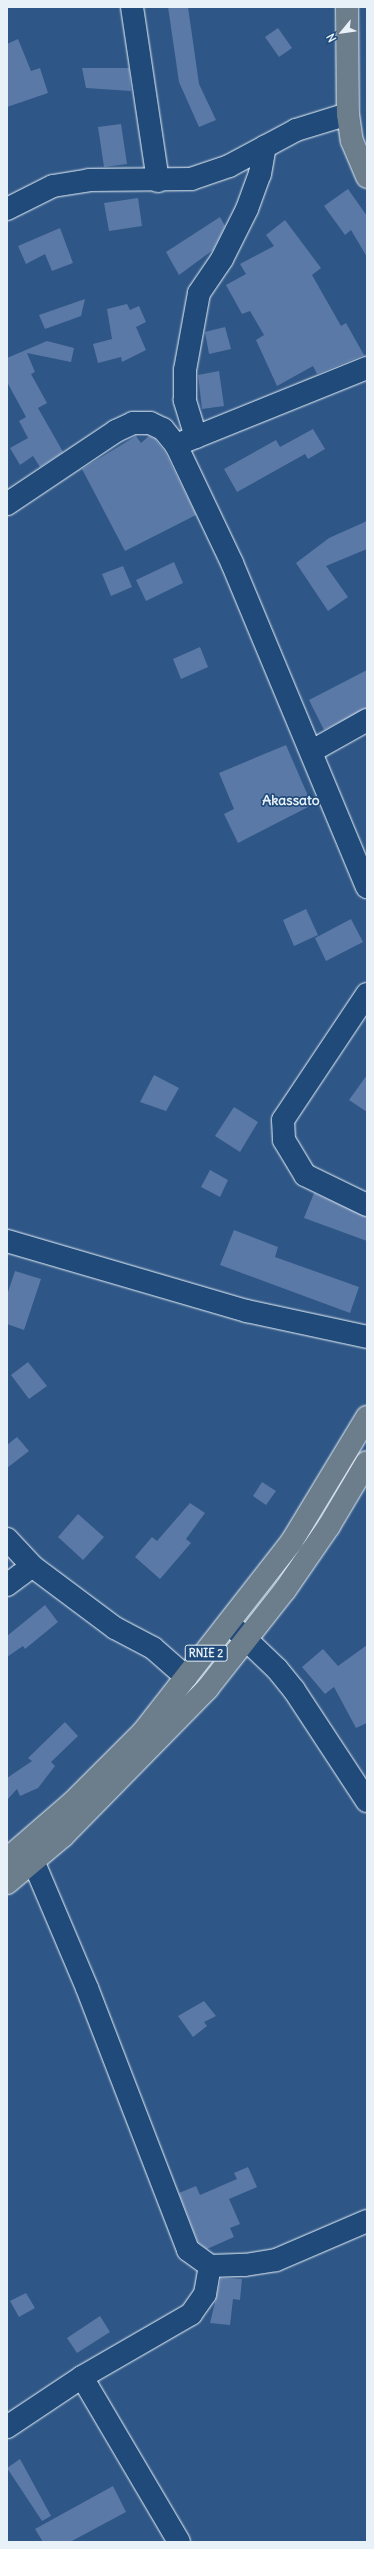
<!DOCTYPE html>
<html>
<head>
<meta charset="utf-8">
<style>
	body { margin:0 }
	#map { position:relative; width:374px; height:2549px; overflow:hidden; background:#2e5686; font-family:Delius,sans-serif }
	div>[style] { position:absolute }
	[style*='--x'] { left:calc(var(--x)*1px); top:calc(var(--y)*1px); width:calc(var(--w)*1px); rotate:calc(var(--a)*1deg) }
	.building>* { inset:0; background:#5b79a7 }
	.roads { filter:drop-shadow(0 0 1px #e8f1f8) drop-shadow(0 0 1px #e8f1f8) }
	.minor>* { height:22px; margin:-11px; padding:0 11px; transform-origin:11px; border-radius:11px; background:#1f4a7a }
	.major>* { height:22px; margin:-11px; padding:0 11px; transform-origin:11px; border-radius:11px; background:#6c7d8b }
	.highway>* { height:22px; margin:-11px; padding:0 11px; transform-origin:11px; border-radius:11px; background:#6c7d8b }
	span { translate:-50% -50%; white-space:nowrap; text-align:center; line-height:1.15; -webkit-text-stroke:3.5px #1f4a7a; paint-order:stroke }
	.shield-label span { padding:1px 3px; background:#1f4a7a; border:1px solid; border-radius:3px; -webkit-text-stroke-width:0 }
	.shield-label { font-size:11px; color:#e8f1f8; font-weight:700 }
	.quarter-label { font-size:14px; color:#e8f1f8; font-weight:700 }
	.frame { position:absolute; inset:0; border:8px solid #e8f1f8; pointer-events:none }
	.north { position:absolute; left:322px; top:12px; width:40px; height:40px; -webkit-text-stroke:3px #1f4a7a; paint-order:stroke; rotate:241deg; font-size:11px; font-weight:700; line-height:16px; text-align:center; color:#e8f1f8 }
	.north::after { content:''; display:block; margin:auto; width:14px; height:18px; background:#e8f1f8; clip-path:polygon(50% 0,100% 100%,50% 72%,0 100%) }
</style>
</head>
<body>
<div id="map">
	<div class="building">
		<div style="clip-path:polygon(168px 7px,188px 7px,199px 84px,216px 120px,199px 127px,179px 82px)"></div>
		<div style="clip-path:polygon(278px 28px,292px 48px,279px 57px,265px 37px)"></div>
		<div style="clip-path:polygon(18px 39px,31px 71px,40px 68px,48px 93px,7px 107px,7px 44px)"></div>
		<div style="clip-path:polygon(82px 68px,129px 68px,131px 91px,86px 88px)"></div>
		<div style="clip-path:polygon(121px 124px,127px 164px,104px 167px,98px 127px)"></div>
		<div style="clip-path:polygon(348px 189px,367px 216px,367px 257px,351px 230px,345px 235px,324px 206px)"></div>
		<div style="clip-path:polygon(138px 198px,142px 226px,109px 231px,104px 203px)"></div>
		<div style="clip-path:polygon(220px 217px,225px 226px,213px 250px,179px 275px,166px 252px)"></div>
		<div style="clip-path:polygon(285px 220px,321px 268px,312px 275px,341px 326px,346px 323px,364px 355px,317px 374px,313px 366px,277px 386px,256px 340px,264px 335px,250px 311px,242px 314px,226px 285px,246px 274px,240px 264px,274px 246px,266px 235px)"></div>
		<div style="clip-path:polygon(60px 228px,73px 263px,52px 271px,45px 254px,26px 264px,18px 246px)"></div>
		<div style="clip-path:polygon(85px 299px,81px 316px,45px 329px,39px 315px)"></div>
		<div style="clip-path:polygon(127px 304px,130px 310px,139px 306px,146px 322px,136px 327px,146px 350px,122px 362px,121px 357px,98px 363px,93px 344px,112px 339px,107px 309px)"></div>
		<div style="clip-path:polygon(225px 327px,231px 349px,209px 354px,205px 332px)"></div>
		<div style="clip-path:polygon(47px 341px,74px 348px,71px 362px,27px 353px,35px 372px,31px 374px,47px 403px,38px 408px,63px 452px,40px 467px,33px 456px,20px 465px,10px 448px,28px 438px,19px 421px,26px 417px,7px 382px,7px 358px)"></div>
		<div style="clip-path:polygon(219px 371px,224px 406px,202px 409px,198px 375px)"></div>
		<div style="clip-path:polygon(313px 429px,325px 449px,308px 459px,305px 454px,237px 492px,224px 469px,276px 440px,280px 447px)"></div>
		<div style="clip-path:polygon(136px 436px,141px 443px,149px 436px,155px 439px,165px 452px,196px 515px,125px 551px,82px 469px)"></div>
		<div style="clip-path:polygon(367px 521px,367px 549px,326px 566px,348px 597px,328px 611px,296px 563px,329px 538px)"></div>
		<div style="clip-path:polygon(174px 562px,183px 583px,146px 601px,136px 580px)"></div>
		<div style="clip-path:polygon(123px 566px,132px 587px,111px 596px,102px 574px)"></div>
		<div style="clip-path:polygon(200px 647px,208px 667px,181px 679px,173px 659px)"></div>
		<div style="clip-path:polygon(367px 670px,367px 708px,324px 730px,309px 700px)"></div>
		<div style="clip-path:polygon(286px 745px,312px 805px,238px 843px,224px 814px,234px 809px,219px 773px)"></div>
		<div style="clip-path:polygon(306px 909px,318px 935px,294px 946px,283px 920px)"></div>
		<div style="clip-path:polygon(351px 919px,363px 942px,326px 961px,315px 938px)"></div>
		<div style="clip-path:polygon(154px 1075px,179px 1088px,166px 1111px,140px 1102px)"></div>
		<div style="clip-path:polygon(367px 1075px,367px 1112px,349px 1100px)"></div>
		<div style="clip-path:polygon(234px 1107px,258px 1122px,240px 1152px,215px 1136px)"></div>
		<div style="clip-path:polygon(210px 1170px,228px 1180px,220px 1197px,201px 1187px)"></div>
		<div style="clip-path:polygon(314px 1193px,367px 1217px,367px 1241px,304px 1218px)"></div>
		<div style="clip-path:polygon(234px 1230px,278px 1247px,275px 1257px,359px 1287px,350px 1313px,220px 1265px)"></div>
		<div style="clip-path:polygon(15px 1271px,41px 1279px,24px 1330px,7px 1324px,7px 1295px)"></div>
		<div style="clip-path:polygon(28px 1362px,47px 1386px,29px 1399px,11px 1375px)"></div>
		<div style="clip-path:polygon(17px 1437px,29px 1451px,7px 1468px,7px 1445px)"></div>
		<div style="clip-path:polygon(262px 1482px,276px 1491px,266px 1505px,253px 1496px)"></div>
		<div style="clip-path:polygon(190px 1503px,205px 1513px,186px 1539px,191px 1543px,160px 1579px,135px 1557px,152px 1537px,157px 1541px)"></div>
		<div style="clip-path:polygon(78px 1514px,104px 1537px,83px 1560px,58px 1537px)"></div>
		<div style="clip-path:polygon(45px 1605px,58px 1622px,25px 1649px,23px 1646px,7px 1657px,7px 1636px)"></div>
		<div style="clip-path:polygon(367px 1645px,367px 1723px,356px 1728px,334px 1687px,325px 1694px,302px 1667px,323px 1649px,338px 1666px)"></div>
		<div style="clip-path:polygon(65px 1722px,78px 1736px,51px 1762px,55px 1766px,38px 1788px,20px 1796px,17px 1789px,7px 1800px,7px 1778px,32px 1761px,28px 1758px)"></div>
		<div style="clip-path:polygon(204px 2001px,216px 2016px,204px 2022px,207px 2026px,193px 2037px,178px 2016px)"></div>
		<div style="clip-path:polygon(248px 2167px,257px 2187px,229px 2199px,240px 2224px,230px 2228px,234px 2237px,207px 2249px,198px 2242px,179px 2193px,196px 2186px,200px 2195px,237px 2179px,234px 2173px)"></div>
		<div style="clip-path:polygon(221px 2278px,242px 2279px,240px 2300px,233px 2299px,230px 2325px,210px 2323px)"></div>
		<div style="clip-path:polygon(26px 2293px,35px 2308px,19px 2317px,10px 2301px)"></div>
		<div style="clip-path:polygon(100px 2316px,110px 2332px,77px 2353px,67px 2338px)"></div>
		<div style="clip-path:polygon(20px 2459px,51px 2516px,42px 2521px,7px 2468px)"></div>
		<div style="clip-path:polygon(113px 2486px,126px 2512px,70px 2542px,43px 2542px,35px 2529px)"></div>
	</div>
	<div class="roads">
		<div class="minor">
			<div style="--x:132;--y:7;--w:176;--a:81.5"></div>
			<div style="--x:7;--y:209;--w:51;--a:-26.6"></div>
			<div style="--x:53;--y:186;--w:36;--a:-9"></div>
			<div style="--x:89;--y:180;--w:102;--a:-0.6"></div>
			<div style="--x:191;--y:179;--w:40;--a:-18.9"></div>
			<div style="--x:229;--y:166;--w:76;--a:-28.2"></div>
			<div style="--x:296;--y:130;--w:54;--a:-17.1"></div>
			<div style="--x:196;--y:437;--w:39;--a:-107"></div>
			<div style="--x:185;--y:400;--w:30;--a:-90"></div>
			<div style="--x:185;--y:370;--w:78;--a:-79.7"></div>
			<div style="--x:199;--y:293;--w:41;--a:-55.9"></div>
			<div style="--x:222;--y:259;--w:56;--a:-63.4"></div>
			<div style="--x:247;--y:209;--w:37;--a:-70"></div>
			<div style="--x:260;--y:174;--w:28;--a:-80"></div>
			<div style="--x:176;--y:445;--w:131;--a:64.6"></div>
			<div style="--x:232;--y:563;--w:351;--a:67.4"></div>
			<div style="--x:7;--y:504;--w:131;--a:-33.8"></div>
			<div style="--x:116;--y:431;--w:19;--a:-25"></div>
			<div style="--x:133;--y:423;--w:17;--a:0"></div>
			<div style="--x:150;--y:423;--w:14;--a:25"></div>
			<div style="--x:163;--y:429;--w:21;--a:51"></div>
			<div style="--x:176;--y:445;--w:206;--a:-22"></div>
			<div style="--x:312;--y:751;--w:63;--a:-29.4"></div>
			<div style="--x:367;--y:994;--w:151;--a:123.7"></div>
			<div style="--x:283;--y:1120;--w:20;--a:87"></div>
			<div style="--x:284;--y:1140;--w:41;--a:59"></div>
			<div style="--x:305;--y:1175;--w:69;--a:25.8"></div>
			<div style="--x:7;--y:1241;--w:250;--a:16.3"></div>
			<div style="--x:247;--y:1311;--w:123;--a:12.2"></div>
			<div style="--x:7;--y:1539;--w:37;--a:47"></div>
			<div style="--x:32;--y:1566;--w:104;--a:36.8"></div>
			<div style="--x:115;--y:1628;--w:43;--a:27.8"></div>
			<div style="--x:153;--y:1648;--w:44;--a:41.3"></div>
			<div style="--x:7;--y:1585;--w:31;--a:-37"></div>
			<div style="--x:230;--y:1624;--w:65;--a:43.8"></div>
			<div style="--x:277;--y:1669;--w:27;--a:51"></div>
			<div style="--x:294;--y:1690;--w:133;--a:56.7"></div>
			<div style="--x:34;--y:1863;--w:136;--a:67"></div>
			<div style="--x:87;--y:1988;--w:281;--a:68.9"></div>
			<div style="--x:188;--y:2250;--w:27;--a:36"></div>
			<div style="--x:210;--y:2266;--w:35;--a:-2"></div>
			<div style="--x:245;--y:2265;--w:31;--a:-9"></div>
			<div style="--x:276;--y:2260;--w:99;--a:-23.2"></div>
			<div style="--x:82;--y:2377;--w:191;--a:59.5"></div>
			<div style="--x:7;--y:2427;--w:90;--a:-33.7"></div>
			<div style="--x:82;--y:2377;--w:126;--a:-30"></div>
			<div style="--x:191;--y:2314;--w:24;--a:-55"></div>
			<div style="--x:205;--y:2294;--w:28;--a:-80"></div>
		</div>
		<div class="major">
			<div style="--x:347;--y:7;--w:107;--a:89.5"></div>
			<div style="--x:348;--y:114;--w:27;--a:82"></div>
			<div style="--x:352;--y:141;--w:39;--a:67"></div>
		</div>
		<div class="highway">
			<div style="--x:7;--y:1859;--w:87;--a:-40.8"></div>
			<div style="--x:73;--y:1802;--w:99;--a:-45"></div>
			<div style="--x:143;--y:1732;--w:242;--a:-52"></div>
			<div style="--x:292;--y:1541;--w:145;--a:-58.8"></div>
			<div style="--x:7;--y:1883;--w:73;--a:-40"></div>
			<div style="--x:63;--y:1836;--w:206;--a:-45.6"></div>
			<div style="--x:207;--y:1689;--w:126;--a:-51.8"></div>
			<div style="--x:285;--y:1590;--w:78;--a:-55.5"></div>
			<div style="--x:329;--y:1526;--w:74;--a:-59.3"></div>
		</div>
	</div>
	<div class="shield-label">
		<span style="left:206px;top:1653px">RNIE 2</span>
	</div>
	<div class="quarter-label">
		<span style="left:291px;top:800px">Akassato</span>
	</div>
	<div class="frame"></div>
	<div class="north">N</div>
</div>
</body>
</html>
